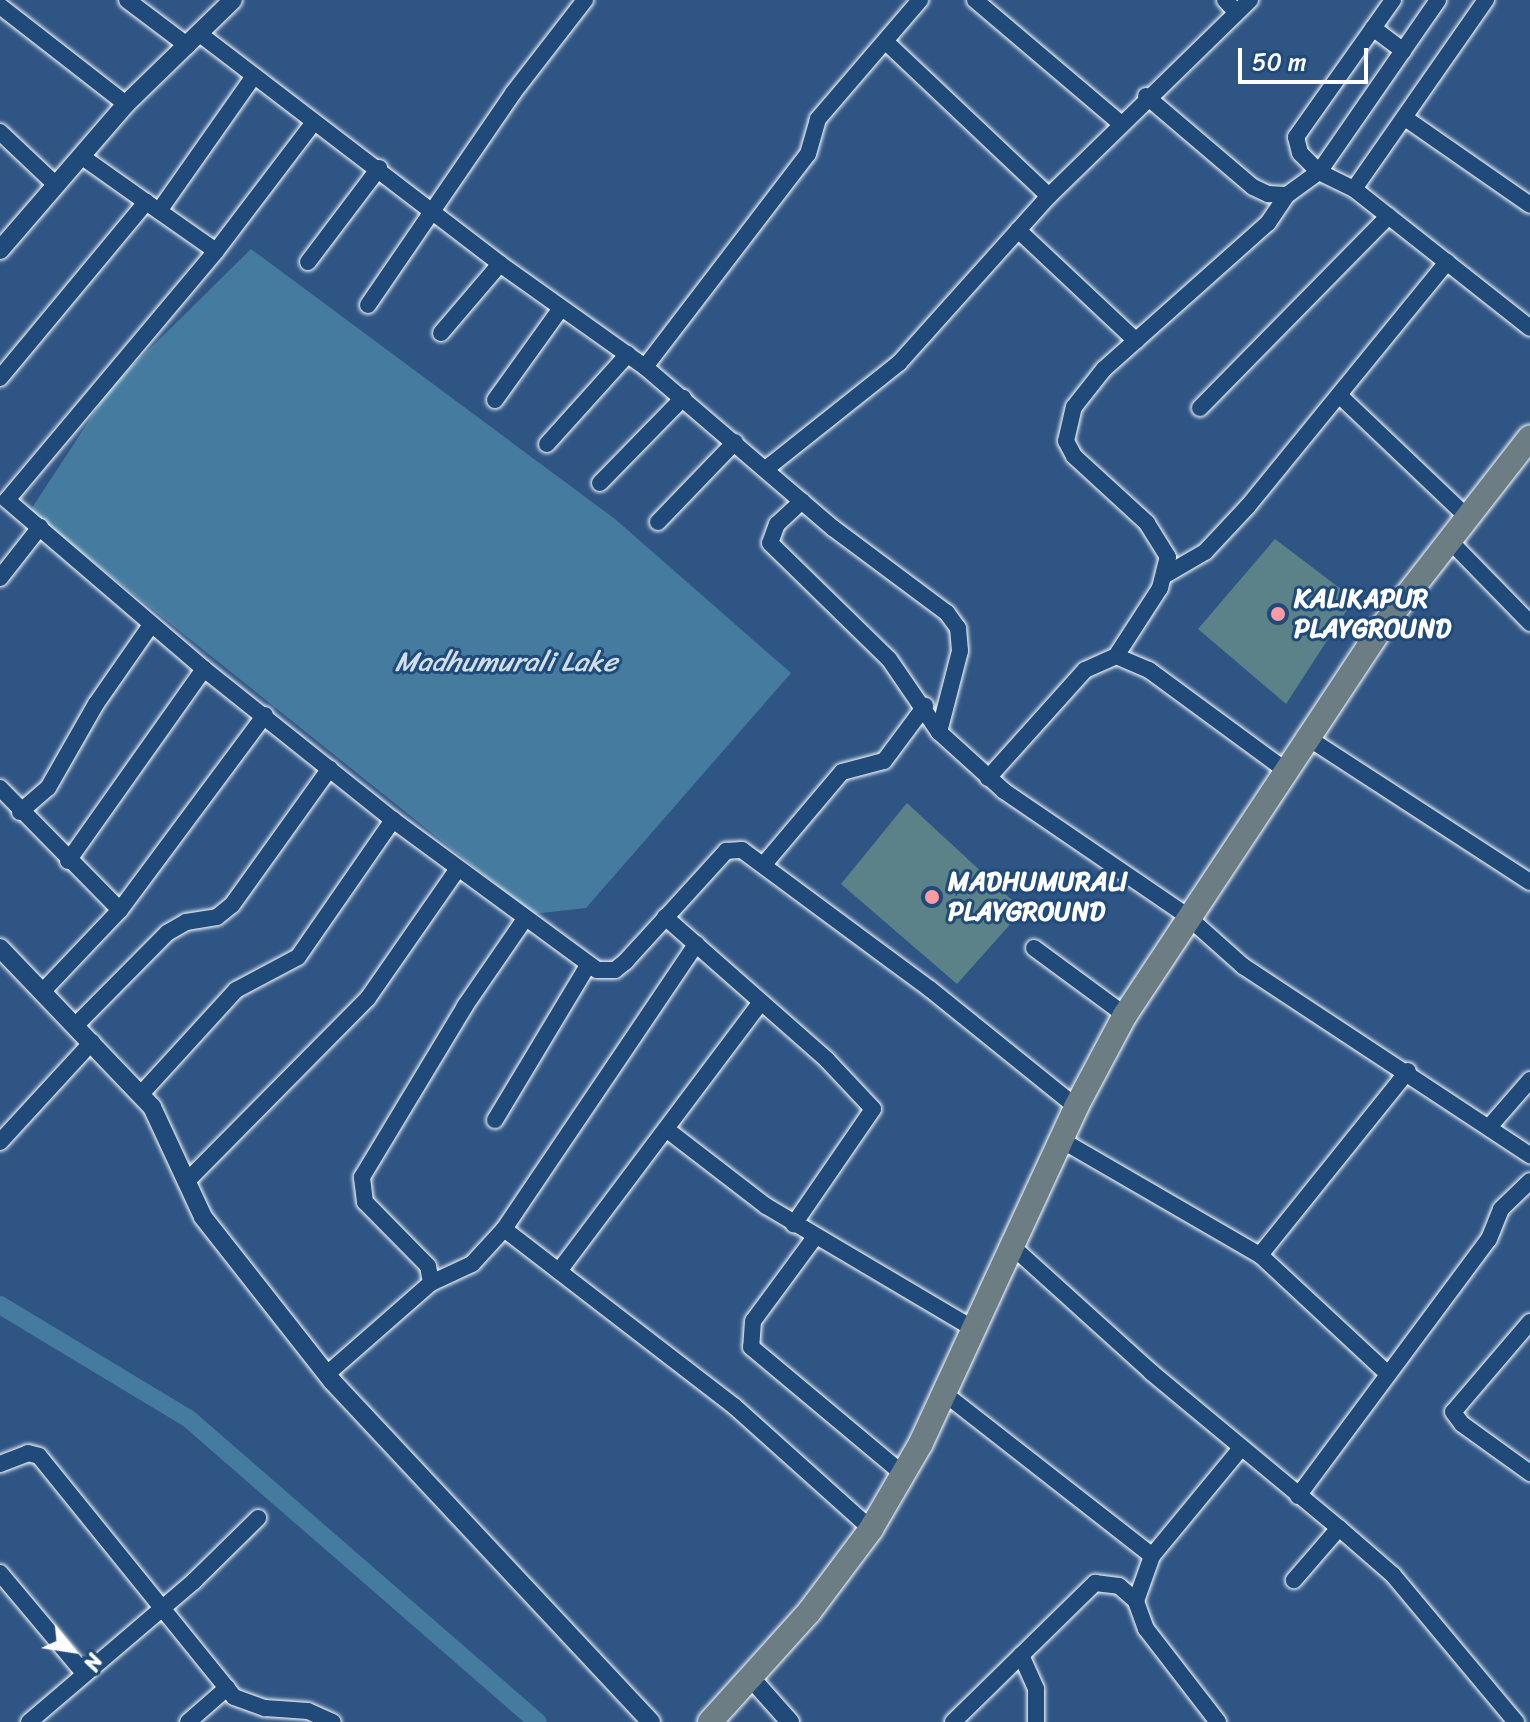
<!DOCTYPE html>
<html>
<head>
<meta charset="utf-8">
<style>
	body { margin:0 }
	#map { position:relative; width:1530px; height:1722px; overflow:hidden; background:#2f5585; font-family:Sriracha,sans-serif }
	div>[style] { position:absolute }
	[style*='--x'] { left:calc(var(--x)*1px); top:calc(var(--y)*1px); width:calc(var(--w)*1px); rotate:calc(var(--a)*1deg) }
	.green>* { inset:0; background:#5b8288 }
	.water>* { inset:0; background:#447b9f }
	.canal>* { height:18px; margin:-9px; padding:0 9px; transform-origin:9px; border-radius:9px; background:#447b9f }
	.roads { filter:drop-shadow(0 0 2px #fff) drop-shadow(0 0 2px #fff) }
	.minor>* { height:16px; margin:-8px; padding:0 8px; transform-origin:8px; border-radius:8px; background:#1f4a7a }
	.tertiary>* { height:18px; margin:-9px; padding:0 9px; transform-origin:9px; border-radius:9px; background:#1f4a7a }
	.primary>* { height:24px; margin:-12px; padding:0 12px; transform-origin:12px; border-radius:12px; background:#6c7e84 }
	.dots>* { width:22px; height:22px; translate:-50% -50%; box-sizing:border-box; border:4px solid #1f4a7a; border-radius:50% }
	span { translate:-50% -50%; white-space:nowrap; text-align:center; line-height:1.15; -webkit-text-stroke:6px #1f4a7a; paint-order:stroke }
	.poi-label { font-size:26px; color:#fff; font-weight:700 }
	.left { translate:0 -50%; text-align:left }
	.water-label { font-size:28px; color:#d0dee7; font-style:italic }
	.north { position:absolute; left:32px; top:1610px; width:80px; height:80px; -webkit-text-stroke:6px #1f4a7a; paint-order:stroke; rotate:120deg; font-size:22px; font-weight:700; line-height:32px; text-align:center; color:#fff }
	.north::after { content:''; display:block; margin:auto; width:28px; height:36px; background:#fff; clip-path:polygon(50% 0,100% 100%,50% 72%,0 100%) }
	.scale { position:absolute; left:1238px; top:48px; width:130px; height:36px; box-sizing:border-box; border:4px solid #fff; border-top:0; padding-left:10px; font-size:24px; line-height:28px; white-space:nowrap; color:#fff; -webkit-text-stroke:6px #1f4a7a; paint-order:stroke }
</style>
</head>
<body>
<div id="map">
	<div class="green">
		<div style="clip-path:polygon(1275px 539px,1354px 599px,1286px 704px,1198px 629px)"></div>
		<div style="clip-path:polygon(907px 803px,1023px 910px,957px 984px,841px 884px)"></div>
	</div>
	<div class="water">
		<div style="clip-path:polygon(251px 249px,615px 519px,791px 673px,586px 908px,533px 914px,30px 511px,111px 387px)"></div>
	</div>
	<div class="canal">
		<div style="--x:0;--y:1305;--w:221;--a:31.1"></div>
		<div style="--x:189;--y:1419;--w:462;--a:41"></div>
	</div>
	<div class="roads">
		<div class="minor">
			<div style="--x:127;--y:0;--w:76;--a:37"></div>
			<div style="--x:975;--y:0;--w:190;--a:40.3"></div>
			<div style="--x:1225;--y:0;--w:16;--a:47"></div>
			<div style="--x:1393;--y:0;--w:168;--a:125.3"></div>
			<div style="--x:1296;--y:137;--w:16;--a:76"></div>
			<div style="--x:1300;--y:153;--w:27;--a:45"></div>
			<div style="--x:1319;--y:172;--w:209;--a:-55.3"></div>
			<div style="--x:0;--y:6;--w:160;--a:37.9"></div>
			<div style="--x:1373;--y:28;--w:38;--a:37"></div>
			<div style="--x:201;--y:35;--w:377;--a:37.4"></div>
			<div style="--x:500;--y:264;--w:178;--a:35.4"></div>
			<div style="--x:645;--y:367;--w:248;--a:40.6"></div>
			<div style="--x:833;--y:528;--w:142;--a:36.7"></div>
			<div style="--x:947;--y:613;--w:19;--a:54"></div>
			<div style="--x:958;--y:628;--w:23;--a:85"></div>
			<div style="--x:960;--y:651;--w:84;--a:104.5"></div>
			<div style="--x:939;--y:732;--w:88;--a:42.2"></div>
			<div style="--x:1004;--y:791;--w:222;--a:34.3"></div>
			<div style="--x:1187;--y:916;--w:75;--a:41.8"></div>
			<div style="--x:1243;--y:966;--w:344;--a:33.4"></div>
			<div style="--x:886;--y:42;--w:224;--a:43.4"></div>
			<div style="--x:1146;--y:96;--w:140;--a:40.4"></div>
			<div style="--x:1253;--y:187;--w:17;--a:25"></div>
			<div style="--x:1268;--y:194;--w:19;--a:3"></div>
			<div style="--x:1287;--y:195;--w:39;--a:-36"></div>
			<div style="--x:1319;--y:172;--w:39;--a:26"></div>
			<div style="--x:1354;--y:189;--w:224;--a:38.3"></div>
			<div style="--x:1405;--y:118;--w:152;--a:34.8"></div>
			<div style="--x:314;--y:122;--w:162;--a:127.2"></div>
			<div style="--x:216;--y:251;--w:325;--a:130"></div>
			<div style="--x:7;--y:500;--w:260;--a:40.6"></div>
			<div style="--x:204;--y:669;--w:242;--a:38.6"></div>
			<div style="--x:393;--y:820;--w:253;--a:36.3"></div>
			<div style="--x:597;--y:970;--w:18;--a:0"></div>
			<div style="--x:615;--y:970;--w:14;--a:-39"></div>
			<div style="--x:626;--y:961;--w:149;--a:-47.7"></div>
			<div style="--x:726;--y:851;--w:16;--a:-4"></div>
			<div style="--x:742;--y:850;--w:234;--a:36.5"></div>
			<div style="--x:930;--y:989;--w:188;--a:38.9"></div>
			<div style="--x:0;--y:132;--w:77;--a:43.4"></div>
			<div style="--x:81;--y:156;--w:80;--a:35.3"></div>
			<div style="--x:1354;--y:189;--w:231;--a:-55.1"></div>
			<div style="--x:159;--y:211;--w:165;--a:-54.9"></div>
			<div style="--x:1018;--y:230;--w:162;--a:43.2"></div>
			<div style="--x:308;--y:262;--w:118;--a:-52.9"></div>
			<div style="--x:368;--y:305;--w:257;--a:-55.6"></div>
			<div style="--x:513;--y:93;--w:118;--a:-52.3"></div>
			<div style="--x:441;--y:333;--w:91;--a:-49.5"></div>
			<div style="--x:645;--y:367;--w:268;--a:-52.6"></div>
			<div style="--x:808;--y:154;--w:36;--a:-74"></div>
			<div style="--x:818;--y:119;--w:157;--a:-49.4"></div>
			<div style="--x:0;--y:378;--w:229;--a:-50.3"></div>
			<div style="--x:146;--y:202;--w:85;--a:35"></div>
			<div style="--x:1339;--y:395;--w:177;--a:43.6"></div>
			<div style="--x:495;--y:400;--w:113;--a:-54.3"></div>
			<div style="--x:1200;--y:408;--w:269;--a:-45.5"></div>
			<div style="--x:547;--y:444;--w:121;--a:-48"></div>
			<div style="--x:767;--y:468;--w:169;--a:-38.5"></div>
			<div style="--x:899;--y:363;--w:224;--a:-48.1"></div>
			<div style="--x:1049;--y:196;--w:281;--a:-44.3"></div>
			<div style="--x:600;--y:483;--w:119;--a:-45.7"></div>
			<div style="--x:802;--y:501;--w:34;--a:137"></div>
			<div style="--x:777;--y:524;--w:20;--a:110"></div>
			<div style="--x:770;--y:543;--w:166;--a:44.3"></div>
			<div style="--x:889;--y:659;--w:88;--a:55.6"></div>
			<div style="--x:658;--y:522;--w:111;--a:-46.1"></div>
			<div style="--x:1449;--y:540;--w:116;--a:45.7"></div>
			<div style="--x:1167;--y:574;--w:44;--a:-30.1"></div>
			<div style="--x:1205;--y:552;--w:63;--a:-46.9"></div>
			<div style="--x:1248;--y:506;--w:315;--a:-50.8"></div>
			<div style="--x:0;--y:578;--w:65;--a:-51.9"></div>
			<div style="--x:1116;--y:656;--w:81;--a:-57.1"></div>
			<div style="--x:1160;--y:588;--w:32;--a:-76"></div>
			<div style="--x:1168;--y:557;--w:40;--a:-122"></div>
			<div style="--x:1147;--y:523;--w:99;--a:-137.5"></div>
			<div style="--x:1074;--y:456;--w:17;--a:-118"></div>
			<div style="--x:1066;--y:441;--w:35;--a:-77"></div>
			<div style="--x:1074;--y:407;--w:48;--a:-51.7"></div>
			<div style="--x:1104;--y:369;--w:220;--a:-41.7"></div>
			<div style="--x:1268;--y:223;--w:34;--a:-56"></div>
			<div style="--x:1305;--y:736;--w:268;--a:33"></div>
			<div style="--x:988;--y:778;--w:145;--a:-48.1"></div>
			<div style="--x:1085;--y:670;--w:34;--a:-24"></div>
			<div style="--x:1116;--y:656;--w:36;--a:23"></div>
			<div style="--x:1149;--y:670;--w:167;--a:36.3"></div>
			<div style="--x:0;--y:788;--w:171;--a:45.5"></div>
			<div style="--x:20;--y:812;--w:37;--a:-41"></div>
			<div style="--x:48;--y:788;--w:97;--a:-60.3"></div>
			<div style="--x:96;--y:704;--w:96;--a:-55.2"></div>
			<div style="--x:68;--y:861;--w:235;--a:-54.7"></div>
			<div style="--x:765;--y:863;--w:119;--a:-49.8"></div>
			<div style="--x:842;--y:772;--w:43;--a:-14.7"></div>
			<div style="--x:884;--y:761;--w:69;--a:-53.3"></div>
			<div style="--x:665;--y:917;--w:216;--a:41.4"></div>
			<div style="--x:827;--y:1060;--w:67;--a:46.8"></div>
			<div style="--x:873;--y:1109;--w:140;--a:124.5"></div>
			<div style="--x:1034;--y:948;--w:113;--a:36.4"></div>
			<div style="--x:43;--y:991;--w:112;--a:-46.5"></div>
			<div style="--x:120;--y:910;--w:243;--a:-53.4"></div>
			<div style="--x:76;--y:1025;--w:129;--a:-45.3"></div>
			<div style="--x:167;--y:933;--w:22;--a:-30"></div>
			<div style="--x:186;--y:922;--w:31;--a:-9"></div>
			<div style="--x:217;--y:917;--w:19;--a:-39"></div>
			<div style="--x:232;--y:905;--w:168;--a:-54.4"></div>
			<div style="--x:141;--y:1094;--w:141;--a:-47.6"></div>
			<div style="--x:236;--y:990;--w:70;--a:-28"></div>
			<div style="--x:298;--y:957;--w:167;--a:-55.3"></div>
			<div style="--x:495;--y:1120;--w:181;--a:-59"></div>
			<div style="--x:1490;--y:1126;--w:61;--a:-49"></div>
			<div style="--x:666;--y:1129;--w:126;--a:37.6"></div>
			<div style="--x:766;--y:1206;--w:244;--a:30.6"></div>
			<div style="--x:1063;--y:1141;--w:228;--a:30.1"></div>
			<div style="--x:1260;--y:1255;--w:172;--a:42.9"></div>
			<div style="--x:0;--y:1142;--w:136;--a:-47.4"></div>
			<div style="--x:186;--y:1182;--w:259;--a:-45.3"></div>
			<div style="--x:368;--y:998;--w:156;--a:-55.2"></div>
			<div style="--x:504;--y:1229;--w:290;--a:37.6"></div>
			<div style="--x:734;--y:1406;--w:184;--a:41.9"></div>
			<div style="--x:815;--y:1237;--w:104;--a:126.4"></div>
			<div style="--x:753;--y:1321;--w:26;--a:94"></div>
			<div style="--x:751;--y:1347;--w:198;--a:39.9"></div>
			<div style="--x:1014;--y:1248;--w:185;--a:42.1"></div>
			<div style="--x:1151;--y:1372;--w:244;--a:39.7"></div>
			<div style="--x:1339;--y:1528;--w:69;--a:130.9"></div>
			<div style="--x:1260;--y:1255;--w:236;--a:-51.2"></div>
			<div style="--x:559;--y:1271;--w:336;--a:-53.1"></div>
			<div style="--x:431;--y:1283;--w:45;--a:-24.9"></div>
			<div style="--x:472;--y:1264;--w:47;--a:-47.6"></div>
			<div style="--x:504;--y:1229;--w:344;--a:-56"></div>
			<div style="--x:1530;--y:1322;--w:118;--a:130.5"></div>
			<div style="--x:1453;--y:1412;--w:15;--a:53"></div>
			<div style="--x:1462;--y:1424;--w:84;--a:35.8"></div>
			<div style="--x:327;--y:1374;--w:138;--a:-41.2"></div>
			<div style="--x:431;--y:1283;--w:17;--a:-100"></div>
			<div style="--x:428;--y:1266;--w:90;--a:-134.5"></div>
			<div style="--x:365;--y:1202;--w:25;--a:-97"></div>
			<div style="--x:362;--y:1177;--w:200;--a:-58.9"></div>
			<div style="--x:465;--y:1006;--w:104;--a:-55.5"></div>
			<div style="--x:945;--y:1394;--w:263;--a:38"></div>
			<div style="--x:0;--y:1464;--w:30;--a:-21"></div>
			<div style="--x:28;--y:1453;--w:11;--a:15"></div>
			<div style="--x:39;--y:1456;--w:310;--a:51"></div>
			<div style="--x:234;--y:1697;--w:33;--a:20"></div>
			<div style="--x:265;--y:1708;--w:43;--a:4"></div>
			<div style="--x:308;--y:1711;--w:27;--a:24"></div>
			<div style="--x:1298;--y:1496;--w:320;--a:-53.4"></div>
			<div style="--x:1489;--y:1239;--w:32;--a:-68"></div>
			<div style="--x:1501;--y:1209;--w:40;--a:-44"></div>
			<div style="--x:1339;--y:1528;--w:72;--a:41"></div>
			<div style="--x:1393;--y:1575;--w:192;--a:50.1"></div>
			<div style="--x:0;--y:1573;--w:131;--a:50"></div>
			<div style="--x:1021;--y:1655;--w:37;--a:66"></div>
			<div style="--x:1036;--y:1689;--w:33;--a:90"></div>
			<div style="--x:29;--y:1722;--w:217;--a:-40.5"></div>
			<div style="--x:194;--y:1581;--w:90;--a:-44.5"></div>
			<div style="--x:188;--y:1722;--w:52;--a:-41.1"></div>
			<div style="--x:953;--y:1722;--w:199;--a:-44.4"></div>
			<div style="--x:1095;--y:1583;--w:24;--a:7"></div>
			<div style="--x:1119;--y:1586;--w:23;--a:41"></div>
			<div style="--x:1218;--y:1722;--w:118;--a:-127.7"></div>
			<div style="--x:1146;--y:1629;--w:30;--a:-110"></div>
			<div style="--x:1136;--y:1601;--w:48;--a:-70.4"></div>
			<div style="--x:1152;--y:1556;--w:140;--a:-50.5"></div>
		</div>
		<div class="tertiary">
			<div style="--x:0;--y:250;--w:193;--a:-49.2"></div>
			<div style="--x:126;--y:104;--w:149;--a:-44.2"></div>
			<div style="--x:0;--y:948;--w:220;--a:46.3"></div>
			<div style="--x:152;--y:1107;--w:121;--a:65.1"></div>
			<div style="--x:203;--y:1217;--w:209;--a:51.8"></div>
			<div style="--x:332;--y:1381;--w:467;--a:46.9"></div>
			<div style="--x:751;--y:1678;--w:59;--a:48.4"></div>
		</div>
		<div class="primary">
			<div style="--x:710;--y:1722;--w:148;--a:-48"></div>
			<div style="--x:809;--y:1612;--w:104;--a:-53.2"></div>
			<div style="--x:871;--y:1529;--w:99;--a:-59.8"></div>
			<div style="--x:921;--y:1443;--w:370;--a:-65.2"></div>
			<div style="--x:1076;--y:1107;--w:104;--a:-62"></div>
			<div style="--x:1125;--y:1015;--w:462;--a:-56.5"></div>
			<div style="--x:1380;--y:630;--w:244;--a:-52.1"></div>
		</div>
	</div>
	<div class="dots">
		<div style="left:1278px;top:614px;background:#ff9aa2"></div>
		<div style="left:932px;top:897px;background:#ff9aa2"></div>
	</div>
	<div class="poi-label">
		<span class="left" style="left:1294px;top:614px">KALIKAPUR<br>PLAYGROUND</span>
		<span class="left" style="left:948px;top:897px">MADHUMURALI<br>PLAYGROUND</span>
	</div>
	<div class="water-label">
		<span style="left:506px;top:662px">Madhumurali Lake</span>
	</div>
	<div class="north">N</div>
	<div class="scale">50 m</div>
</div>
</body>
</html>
